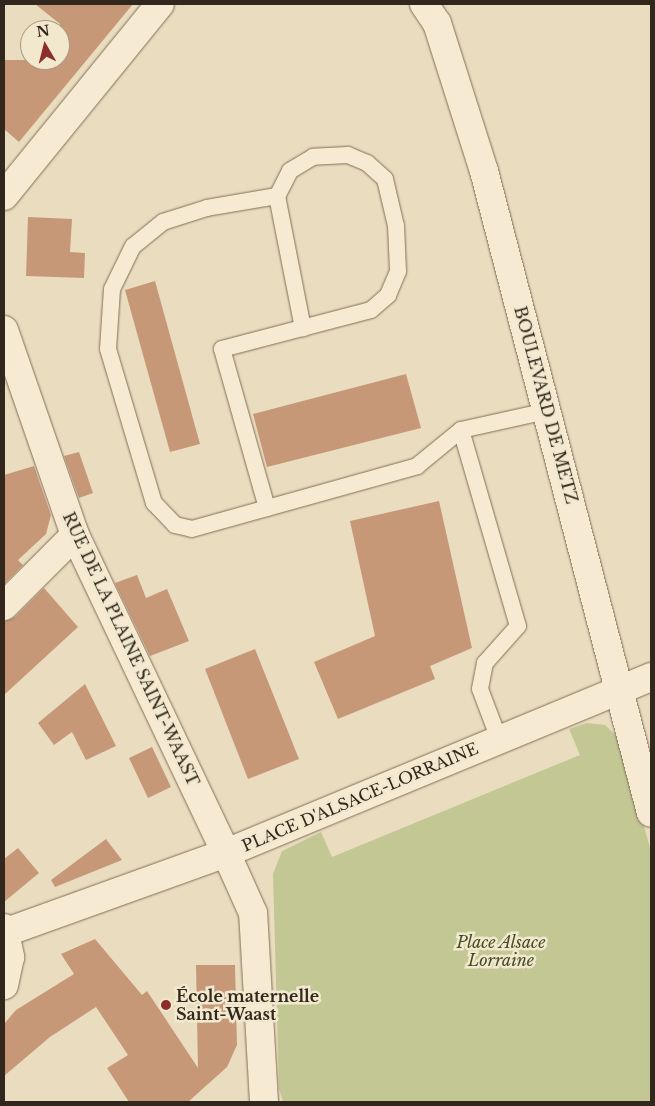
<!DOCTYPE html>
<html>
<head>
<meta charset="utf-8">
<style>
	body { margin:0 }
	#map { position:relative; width:655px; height:1106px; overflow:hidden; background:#eaddbf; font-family:"Libre Baskerville",serif }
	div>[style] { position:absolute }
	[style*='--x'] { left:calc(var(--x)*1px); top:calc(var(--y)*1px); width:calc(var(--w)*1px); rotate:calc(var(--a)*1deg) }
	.green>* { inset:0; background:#c2c794 }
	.building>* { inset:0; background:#c69877 }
	.roads { filter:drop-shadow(0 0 1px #826e59) drop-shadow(0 0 1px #826e59) }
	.lane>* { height:16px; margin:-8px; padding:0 8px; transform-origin:8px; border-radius:8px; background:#f6ebd2 }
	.street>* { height:28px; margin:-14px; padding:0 14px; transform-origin:14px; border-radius:14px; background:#f6ebd2 }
	.secondary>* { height:28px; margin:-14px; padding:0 14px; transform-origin:14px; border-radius:14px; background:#f6ebd2 }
	.dots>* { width:14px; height:14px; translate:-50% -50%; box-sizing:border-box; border:2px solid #f2e8ce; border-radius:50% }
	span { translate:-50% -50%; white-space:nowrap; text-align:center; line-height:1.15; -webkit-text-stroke:5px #f2e8ce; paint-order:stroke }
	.street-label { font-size:16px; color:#32271c }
	.park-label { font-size:16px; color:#434d24; font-style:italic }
	.poi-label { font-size:16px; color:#32271c; font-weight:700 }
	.left { translate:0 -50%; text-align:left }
	.frame { position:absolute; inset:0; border:5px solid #32271c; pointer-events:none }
	.north { position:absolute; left:20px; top:20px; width:50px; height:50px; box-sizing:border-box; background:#f2e8ce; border:1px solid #a59b87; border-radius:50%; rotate:352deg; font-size:14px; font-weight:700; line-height:20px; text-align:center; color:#32271c }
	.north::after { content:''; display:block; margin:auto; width:18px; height:22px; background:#8d2d2e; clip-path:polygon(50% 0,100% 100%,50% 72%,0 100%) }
</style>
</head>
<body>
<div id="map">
	<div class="green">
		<div style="clip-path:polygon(587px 723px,605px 725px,619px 738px,651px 851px,651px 1102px,283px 1102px,279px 1088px,273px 874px,282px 851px,321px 832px,332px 857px,580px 755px,569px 729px)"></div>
	</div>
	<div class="building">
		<div style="clip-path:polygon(35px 4px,133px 4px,19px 142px,4px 129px,4px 60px,60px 60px,60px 24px)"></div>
		<div style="clip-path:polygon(28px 217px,72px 219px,70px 252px,85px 253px,84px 278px,26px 276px)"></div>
		<div style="clip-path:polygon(155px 281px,200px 444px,170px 452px,125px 290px)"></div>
		<div style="clip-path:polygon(406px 374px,421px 428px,267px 467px,253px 414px)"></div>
		<div style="clip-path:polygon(79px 452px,93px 493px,79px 498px,64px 456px)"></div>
		<div style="clip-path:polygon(34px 466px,51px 515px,46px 534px,18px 560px,23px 565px,4px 584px,4px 475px)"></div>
		<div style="clip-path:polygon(439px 501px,472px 648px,430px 666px,435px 679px,338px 719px,314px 662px,375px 636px,350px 521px)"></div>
		<div style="clip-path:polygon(137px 575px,146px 598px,167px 589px,189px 641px,150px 656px,115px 583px)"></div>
		<div style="clip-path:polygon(44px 588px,78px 627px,4px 695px,4px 621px,15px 617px)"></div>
		<div style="clip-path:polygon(255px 649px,299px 759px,248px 779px,205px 669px)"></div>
		<div style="clip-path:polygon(85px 684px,116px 746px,86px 760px,72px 732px,54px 745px,38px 723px)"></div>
		<div style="clip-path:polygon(152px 747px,171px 787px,148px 798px,129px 758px)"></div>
		<div style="clip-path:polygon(106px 839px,122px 860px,55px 887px,51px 880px)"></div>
		<div style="clip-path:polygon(18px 848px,39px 873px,4px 902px,4px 859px)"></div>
		<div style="clip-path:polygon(95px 939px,142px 995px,147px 991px,198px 1068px,196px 965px,235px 965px,237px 1045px,227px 1067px,188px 1102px,129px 1102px,107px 1068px,128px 1055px,96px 1007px,50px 1037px,4px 1076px,4px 1024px,16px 1010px,74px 974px,61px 954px)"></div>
	</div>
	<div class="roads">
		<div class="lane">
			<div style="--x:277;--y:196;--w:135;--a:78.9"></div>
			<div style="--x:461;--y:430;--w:204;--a:73.8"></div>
			<div style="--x:518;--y:626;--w:50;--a:131.7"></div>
			<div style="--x:485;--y:663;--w:26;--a:101"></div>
			<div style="--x:480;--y:689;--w:53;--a:69.2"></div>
			<div style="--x:267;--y:508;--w:165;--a:-105.8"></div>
			<div style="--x:222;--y:349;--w:154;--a:-14.7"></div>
			<div style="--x:371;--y:310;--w:23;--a:-41"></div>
			<div style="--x:388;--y:295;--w:26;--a:-67"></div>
			<div style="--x:398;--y:271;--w:45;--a:-92.5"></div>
			<div style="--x:396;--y:226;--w:48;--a:-103.2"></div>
			<div style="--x:385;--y:179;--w:24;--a:-138"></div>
			<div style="--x:367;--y:163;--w:21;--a:-157"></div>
			<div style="--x:348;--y:155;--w:35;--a:177"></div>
			<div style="--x:313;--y:157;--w:27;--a:149"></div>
			<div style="--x:290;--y:171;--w:28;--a:117"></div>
			<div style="--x:277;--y:196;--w:71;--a:170.3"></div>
			<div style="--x:207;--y:208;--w:46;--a:162.3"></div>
			<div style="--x:163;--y:222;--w:38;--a:141"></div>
			<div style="--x:133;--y:246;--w:48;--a:116"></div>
			<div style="--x:112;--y:289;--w:60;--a:93.8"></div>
			<div style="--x:108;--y:349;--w:161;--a:73.4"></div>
			<div style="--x:154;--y:503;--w:30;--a:46"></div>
			<div style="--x:175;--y:525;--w:17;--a:13"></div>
			<div style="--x:192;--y:529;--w:234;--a:-15.6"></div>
			<div style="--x:417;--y:466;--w:57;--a:-39.3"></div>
			<div style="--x:461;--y:430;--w:88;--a:-12.5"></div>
		</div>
		<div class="street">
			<div style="--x:4;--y:196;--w:247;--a:-50.9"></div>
			<div style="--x:4;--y:330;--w:217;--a:70.9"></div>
			<div style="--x:75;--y:535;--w:352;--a:64.6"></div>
			<div style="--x:226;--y:853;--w:233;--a:160.2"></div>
			<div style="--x:4;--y:606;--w:100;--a:-45"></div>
			<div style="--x:4;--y:928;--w:30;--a:78"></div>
			<div style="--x:10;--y:957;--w:29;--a:102"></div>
			<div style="--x:264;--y:1102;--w:189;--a:-93.3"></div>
			<div style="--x:253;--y:913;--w:66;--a:-114.2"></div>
			<div style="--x:226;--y:853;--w:460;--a:-22.5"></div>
		</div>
		<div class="secondary">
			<div style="--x:424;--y:4;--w:23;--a:56"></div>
			<div style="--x:437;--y:23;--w:155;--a:72.4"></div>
			<div style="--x:484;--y:171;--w:663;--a:75.42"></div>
		</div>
	</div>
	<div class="dots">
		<div style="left:166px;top:1005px;background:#8d2d2e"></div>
	</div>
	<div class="street-label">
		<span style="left:546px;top:405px;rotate:75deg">BOULEVARD DE METZ</span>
		<span style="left:131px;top:649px;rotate:65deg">RUE DE LA PLAINE SAINT-WAAST</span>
		<span style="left:360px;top:797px;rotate:-23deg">PLACE D'ALSACE-LORRAINE</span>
	</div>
	<div class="park-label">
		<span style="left:501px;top:951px">Place Alsace<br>Lorraine</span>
	</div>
	<div class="poi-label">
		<span class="left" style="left:176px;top:1005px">École maternelle<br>Saint-Waast</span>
	</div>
	<div class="frame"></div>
	<div class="north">N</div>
</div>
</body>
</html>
